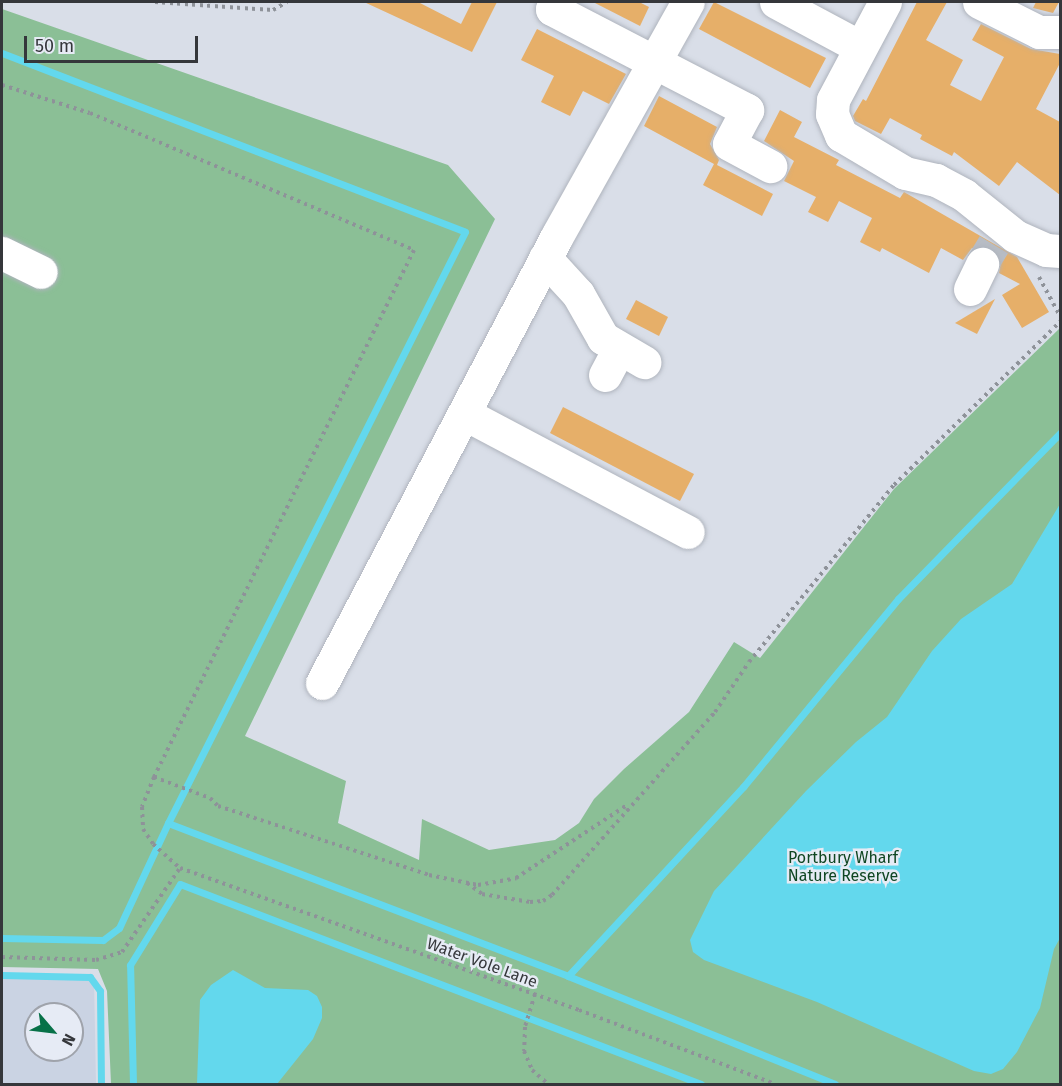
<!DOCTYPE html>
<html>
<head>
<meta charset="utf-8">
<style>
	body { margin:0 }
	#map { position:relative; width:1062px; height:1086px; overflow:hidden; background:#d9dee8; font-family:"Fira Sans",sans-serif }
	div>[style] { position:absolute }
	[style*='--x'] { left:calc(var(--x)*1px); top:calc(var(--y)*1px); width:calc(var(--w)*1px); rotate:calc(var(--a)*1deg) }
	.built>* { inset:0; background:#cad3e3 }
	.green>* { inset:0; background:#8bbf96 }
	.water>* { inset:0; background:#63d8ed }
	.stream>* { height:7px; margin:-3.5px; padding:0 3.5px; transform-origin:3.5px; border-radius:3.5px; background:#63d8ed }
	.building>* { inset:0; background:#e6af69 }
	.minor-tunnel>* { height:33px; margin-top:-16.5px; transform-origin:0; background:repeating-linear-gradient(90deg,#b8bdc5 0 33px,transparent 0 49px) }
	.path>* { height:4px; margin-top:-2px; transform-origin:0; background:repeating-linear-gradient(90deg,#8e9299 0 3px,transparent 0 7.5px) }
	.roads { filter:drop-shadow(0 0 2px #afb4bd) drop-shadow(0 0 2px #afb4bd) }
	.minor>* { height:33px; margin:-16.5px; padding:0 16.5px; transform-origin:16.5px; border-radius:16.5px; background:#fff }
	span { translate:-50% -50%; white-space:nowrap; text-align:center; line-height:1.15; -webkit-text-stroke:5px #e6ebf5; paint-order:stroke }
	.park-label { font-size:16px; color:#0f4622 }
	.street-label { font-size:16px; color:#35373b }
	.frame { position:absolute; inset:0; border:3px solid #35373b; pointer-events:none }
	.north { position:absolute; left:24px; top:1002px; width:60px; height:60px; box-sizing:border-box; background:#e6ebf5; border:2px solid #9fa3ab; border-radius:50%; rotate:118deg; font-size:16px; font-weight:700; line-height:24px; text-align:center; color:#35373b }
	.north::after { content:''; display:block; margin:auto; width:21px; height:27px; background:#077148; clip-path:polygon(50% 0,100% 100%,50% 72%,0 100%) }
	.scale { position:absolute; left:24px; top:36px; width:174px; height:27px; box-sizing:border-box; border:3px solid #35373b; border-top:0; padding-left:8px; font-size:18px; line-height:21px; white-space:nowrap; color:#35373b; -webkit-text-stroke:4px #e6ebf5; paint-order:stroke }
</style>
</head>
<body>
<div id="map">
	<div class="built">
		<div style="clip-path:polygon(evenodd,2px 976px,94px 979px,96px 1084px,2px 1084px,2px 976px,36px 1014px,72px 1014px,72px 1050px,36px 1050px,36px 1014px)"></div>
	</div>
	<div class="green">
		<div style="clip-path:polygon(2px 9px,448px 165px,495px 219px,245px 736px,346px 781px,338px 823px,419px 860px,422px 819px,489px 850px,555px 840px,579px 823px,594px 799px,624px 769px,689px 712px,734px 642px,760px 658px,894px 489px,1060px 328px,1060px 1084px,111px 1084px,107px 991px,98px 969px,2px 967px)"></div>
	</div>
	<div class="water">
		<div style="clip-path:polygon(1060px 504px,1060px 938px,1054px 949px,1040px 1008px,1017px 1052px,1003px 1069px,991px 1074px,974px 1071px,817px 1002px,704px 960px,693px 952px,690px 940px,714px 891px,806px 791px,856px 742px,887px 717px,932px 651px,961px 619px,1012px 584px)"></div>
		<div style="clip-path:polygon(233px 970px,265px 988px,308px 990px,317px 996px,322px 1007px,322px 1018px,313px 1039px,277px 1084px,197px 1084px,200px 1000px,211px 985px)"></div>
	</div>
	<div class="stream">
		<div style="--x:2;--y:53;--w:496;--a:21.1"></div>
		<div style="--x:465;--y:232;--w:661;--a:116.68"></div>
		<div style="--x:168;--y:823;--w:428;--a:20.9"></div>
		<div style="--x:568;--y:976;--w:288;--a:22"></div>
		<div style="--x:2;--y:938;--w:101;--a:1.1"></div>
		<div style="--x:103;--y:940;--w:20;--a:-37"></div>
		<div style="--x:119;--y:928;--w:116;--a:-65"></div>
		<div style="--x:2;--y:975;--w:88;--a:1.3"></div>
		<div style="--x:90;--y:977;--w:17;--a:54"></div>
		<div style="--x:100;--y:991;--w:93;--a:89.4"></div>
		<div style="--x:568;--y:976;--w:258;--a:-47.2"></div>
		<div style="--x:743;--y:787;--w:244;--a:-50.5"></div>
		<div style="--x:898;--y:599;--w:232;--a:-45.7"></div>
		<div style="--x:133;--y:1084;--w:119;--a:-91.4"></div>
		<div style="--x:130;--y:965;--w:95;--a:-58.3"></div>
		<div style="--x:180;--y:884;--w:558;--a:21"></div>
	</div>
	<div class="building">
		<div style="clip-path:polygon(364px 2px,418px 2px,461px 24px,472px 2px,497px 2px,472px 52px)"></div>
		<div style="clip-path:polygon(593px 2px,639px 2px,649px 7px,640px 26px)"></div>
		<div style="clip-path:polygon(714px 2px,826px 58px,810px 88px,699px 29px)"></div>
		<div style="clip-path:polygon(917px 2px,947px 2px,926px 40px,963px 60px,950px 85px,981px 101px,1004px 57px,972px 40px,981px 24px,1031px 49px,1060px 54px,1060px 63px,1036px 109px,1060px 122px,1060px 195px,1017px 162px,999px 186px,954px 152px,952px 156px,920px 139px,922px 135px,890px 118px,881px 134px,855px 121px,853px 116px,863px 99px,866px 101px)"></div>
		<div style="clip-path:polygon(1036px 2px,1059px 2px,1053px 13px,1033px 8px)"></div>
		<div style="clip-path:polygon(537px 29px,626px 74px,609px 104px,583px 91px,570px 116px,541px 102px,554px 76px,521px 60px)"></div>
		<div style="clip-path:polygon(659px 96px,717px 127px,710px 144px,719px 160px,717px 165px,773px 194px,762px 216px,703px 185px,714px 164px,644px 126px)"></div>
		<div style="clip-path:polygon(780px 110px,802px 122px,794px 137px,839px 160px,836px 165px,900px 198px,904px 192px,1017px 257px,1049px 312px,1022px 328px,1002px 295px,1020px 284px,999px 273px,1001px 262px,990px 247px,972px 248px,963px 260px,941px 248px,929px 273px,882px 248px,880px 252px,860px 242px,872px 218px,839px 201px,828px 222px,808px 212px,816px 197px,784px 181px,794px 161px,764px 141px)"></div>
		<div style="clip-path:polygon(995px 299px,977px 334px,955px 323px)"></div>
		<div style="clip-path:polygon(636px 300px,668px 317px,659px 336px,626px 319px)"></div>
		<div style="clip-path:polygon(563px 407px,694px 474px,680px 501px,550px 433px)"></div>
	</div>
	<div class="minor-tunnel">
		<div style="--x:982;--y:264;--w:23;--a:-59"></div>
	</div>
	<div class="path">
		<div style="--x:155;--y:2;--w:118;--a:3.9"></div>
		<div style="--x:273;--y:10;--w:16;--a:-30"></div>
		<div style="--x:2;--y:85;--w:92;--a:17.7"></div>
		<div style="--x:90;--y:113;--w:352;--a:22.9"></div>
		<div style="--x:414;--y:250;--w:588;--a:116.26"></div>
		<div style="--x:154;--y:777;--w:32;--a:112"></div>
		<div style="--x:142;--y:807;--w:22;--a:87"></div>
		<div style="--x:143;--y:829;--w:18;--a:56"></div>
		<div style="--x:153;--y:844;--w:36;--a:42"></div>
		<div style="--x:180;--y:868;--w:424;--a:19.6"></div>
		<div style="--x:579;--y:1010;--w:210;--a:20.7"></div>
		<div style="--x:1039;--y:277;--w:44;--a:61.7"></div>
		<div style="--x:154;--y:777;--w:60;--a:20.6"></div>
		<div style="--x:210;--y:798;--w:11;--a:45"></div>
		<div style="--x:218;--y:806;--w:222;--a:18.1"></div>
		<div style="--x:429;--y:875;--w:50;--a:11.5"></div>
		<div style="--x:478;--y:885;--w:39;--a:-10"></div>
		<div style="--x:516;--y:878;--w:133;--a:-33.3"></div>
		<div style="--x:467;--y:883;--w:19;--a:36"></div>
		<div style="--x:482;--y:894;--w:49;--a:9.5"></div>
		<div style="--x:530;--y:902;--w:13;--a:-4"></div>
		<div style="--x:543;--y:901;--w:11;--a:-34"></div>
		<div style="--x:552;--y:895;--w:245;--a:-48.3"></div>
		<div style="--x:715;--y:712;--w:60;--a:-55.8"></div>
		<div style="--x:749;--y:662;--w:229;--a:-50.7"></div>
		<div style="--x:894;--y:485;--w:233;--a:-44.5"></div>
		<div style="--x:2;--y:957;--w:94;--a:1.8"></div>
		<div style="--x:96;--y:960;--w:27;--a:-17"></div>
		<div style="--x:122;--y:952;--w:102;--a:-55.4"></div>
		<div style="--x:535;--y:994;--w:34;--a:107"></div>
		<div style="--x:525;--y:1027;--w:24;--a:92"></div>
		<div style="--x:524;--y:1051;--w:21;--a:67"></div>
		<div style="--x:532;--y:1070;--w:21;--a:41"></div>
	</div>
	<div class="roads">
		<div class="minor">
			<div style="--x:556;--y:2;--w:8;--a:120"></div>
			<div style="--x:552;--y:9;--w:220;--a:27.4"></div>
			<div style="--x:747;--y:110;--w:38;--a:118"></div>
			<div style="--x:729;--y:144;--w:47;--a:28.2"></div>
			<div style="--x:776;--y:2;--w:95;--a:28.2"></div>
			<div style="--x:885;--y:2;--w:111;--a:118"></div>
			<div style="--x:833;--y:100;--w:14;--a:94"></div>
			<div style="--x:832;--y:114;--w:23;--a:67"></div>
			<div style="--x:841;--y:135;--w:74;--a:30.7"></div>
			<div style="--x:905;--y:173;--w:32;--a:13"></div>
			<div style="--x:936;--y:180;--w:32;--a:28"></div>
			<div style="--x:964;--y:195;--w:65;--a:38.8"></div>
			<div style="--x:1015;--y:236;--w:34;--a:24"></div>
			<div style="--x:1046;--y:250;--w:14;--a:4"></div>
			<div style="--x:979;--y:2;--w:67;--a:26.6"></div>
			<div style="--x:1039;--y:32;--w:21;--a:0"></div>
			<div style="--x:2;--y:253;--w:43;--a:26"></div>
			<div style="--x:545;--y:258;--w:49;--a:47.5"></div>
			<div style="--x:578;--y:294;--w:51;--a:60.4"></div>
			<div style="--x:603;--y:338;--w:48;--a:30.3"></div>
			<div style="--x:970;--y:289;--w:28;--a:-64"></div>
			<div style="--x:605;--y:375;--w:30;--a:-62"></div>
			<div style="--x:465;--y:414;--w:252;--a:27.9"></div>
			<div style="--x:322;--y:683;--w:505;--a:-62.27"></div>
			<div style="--x:557;--y:236;--w:268;--a:-60.8"></div>
		</div>
	</div>
	<div class="park-label">
		<span style="left:843px;top:867px">Portbury Wharf<br>Nature Reserve</span>
	</div>
	<div class="street-label">
		<span style="left:482px;top:963px;rotate:20deg">Water Vole Lane</span>
	</div>
	<div class="frame"></div>
	<div class="north">N</div>
	<div class="scale">50 m</div>
</div>
</body>
</html>
